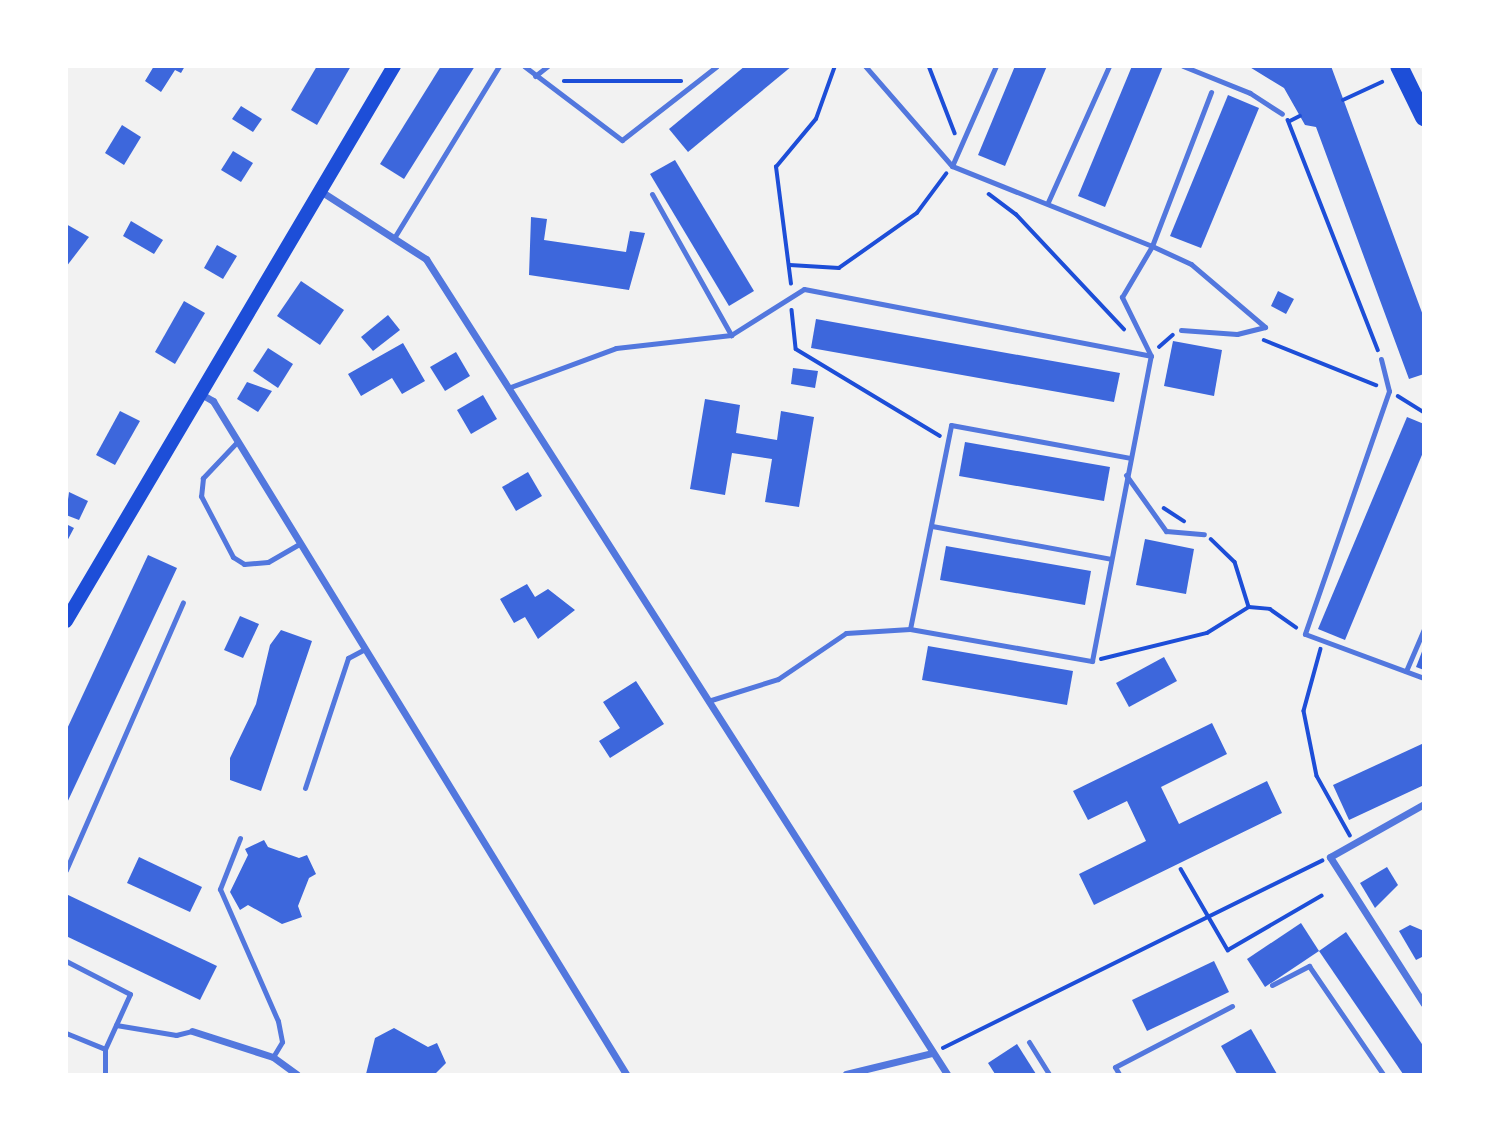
<!DOCTYPE html>
<html>
<head>
<meta charset="utf-8">
<style>
	body { margin:0 }
	#map { position:relative; width:1490px; height:1141px; overflow:hidden; background:#f2f2f2; font-family:"PT Sans Narrow",sans-serif }
	div>[style] { position:absolute }
	[style*='--x'] { left:calc(var(--x)*1px); top:calc(var(--y)*1px); width:calc(var(--w)*1px); rotate:calc(var(--a)*1deg) }
	.building>* { inset:0; background:#3d67dc }
	.path>* { height:3.5px; margin:-1.75px; padding:0 1.75px; transform-origin:1.75px; border-radius:1.75px; background:#1d4ed8 }
	.service>* { height:5px; margin:-2.5px; padding:0 2.5px; transform-origin:2.5px; border-radius:2.5px; background:#5277de }
	.minor>* { height:7px; margin:-3.5px; padding:0 3.5px; transform-origin:3.5px; border-radius:3.5px; background:#5277de }
	.secondary>* { height:14px; margin:-7px; padding:0 7px; transform-origin:7px; border-radius:7px; background:#1d4ed8 }
	.primary>* { height:18px; margin:-9px; padding:0 9px; transform-origin:9px; border-radius:9px; background:#1d4ed8 }
	span { translate:-50% -50%; white-space:nowrap; text-align:center; line-height:1.15; -webkit-text-stroke:5px #fff; paint-order:stroke }
	.frame { position:absolute; inset:0; border:68px solid #fff; pointer-events:none }
</style>
</head>
<body>
<div id="map">
	<div class="building">
		<div style="clip-path:polygon(154px 66px,185px 66px,181px 73px,175px 70px,161px 92px,145px 81px)"></div>
		<div style="clip-path:polygon(317px 66px,351px 66px,317px 125px,291px 110px)"></div>
		<div style="clip-path:polygon(441px 66px,475px 66px,404px 179px,380px 164px)"></div>
		<div style="clip-path:polygon(745px 66px,792px 66px,688px 152px,669px 129px)"></div>
		<div style="clip-path:polygon(1015px 66px,1047px 66px,1005px 166px,978px 155px)"></div>
		<div style="clip-path:polygon(1132px 66px,1163px 66px,1105px 207px,1078px 196px)"></div>
		<div style="clip-path:polygon(1248px 66px,1331px 66px,1424px 318px,1424px 374px,1409px 379px,1316px 127px,1305px 125px,1284px 88px)"></div>
		<div style="clip-path:polygon(1228px 95px,1259px 108px,1201px 248px,1170px 236px)"></div>
		<div style="clip-path:polygon(241px 106px,262px 119px,253px 132px,232px 119px)"></div>
		<div style="clip-path:polygon(122px 125px,141px 137px,124px 165px,105px 153px)"></div>
		<div style="clip-path:polygon(233px 151px,253px 163px,241px 182px,221px 170px)"></div>
		<div style="clip-path:polygon(675px 160px,754px 291px,729px 306px,650px 174px)"></div>
		<div style="clip-path:polygon(531px 217px,547px 219px,544px 240px,626px 252px,630px 231px,645px 233px,629px 290px,529px 275px)"></div>
		<div style="clip-path:polygon(131px 221px,163px 240px,154px 254px,123px 236px)"></div>
		<div style="clip-path:polygon(66px 224px,89px 237px,66px 267px)"></div>
		<div style="clip-path:polygon(217px 245px,237px 256px,223px 279px,204px 268px)"></div>
		<div style="clip-path:polygon(301px 281px,344px 310px,320px 345px,277px 316px)"></div>
		<div style="clip-path:polygon(1278px 291px,1294px 299px,1286px 314px,1271px 306px)"></div>
		<div style="clip-path:polygon(184px 301px,205px 313px,175px 364px,155px 352px)"></div>
		<div style="clip-path:polygon(388px 315px,400px 330px,373px 351px,361px 337px)"></div>
		<div style="clip-path:polygon(816px 319px,1120px 373px,1114px 402px,811px 348px)"></div>
		<div style="clip-path:polygon(1173px 341px,1222px 350px,1214px 396px,1164px 386px)"></div>
		<div style="clip-path:polygon(403px 343px,425px 381px,402px 394px,392px 378px,361px 396px,348px 374px)"></div>
		<div style="clip-path:polygon(268px 348px,293px 364px,278px 388px,253px 371px)"></div>
		<div style="clip-path:polygon(456px 352px,470px 376px,445px 391px,430px 367px)"></div>
		<div style="clip-path:polygon(793px 368px,818px 371px,815px 388px,791px 384px)"></div>
		<div style="clip-path:polygon(247px 382px,272px 391px,258px 412px,237px 399px)"></div>
		<div style="clip-path:polygon(483px 395px,497px 419px,471px 434px,457px 410px)"></div>
		<div style="clip-path:polygon(705px 399px,740px 405px,736px 433px,777px 440px,781px 411px,814px 417px,799px 507px,765px 502px,772px 459px,732px 453px,725px 495px,690px 489px)"></div>
		<div style="clip-path:polygon(120px 411px,140px 421px,115px 465px,96px 455px)"></div>
		<div style="clip-path:polygon(1407px 417px,1424px 424px,1424px 450px,1345px 640px,1318px 629px)"></div>
		<div style="clip-path:polygon(965px 442px,1110px 467px,1104px 501px,959px 476px)"></div>
		<div style="clip-path:polygon(528px 472px,542px 496px,516px 511px,502px 487px)"></div>
		<div style="clip-path:polygon(69px 492px,88px 501px,79px 520px,66px 515px)"></div>
		<div style="clip-path:polygon(66px 524px,74px 528px,66px 543px)"></div>
		<div style="clip-path:polygon(1145px 539px,1194px 549px,1186px 594px,1136px 585px)"></div>
		<div style="clip-path:polygon(946px 546px,1091px 571px,1085px 605px,940px 580px)"></div>
		<div style="clip-path:polygon(148px 555px,177px 568px,66px 805px,66px 731px)"></div>
		<div style="clip-path:polygon(527px 584px,535px 597px,548px 589px,575px 610px,538px 639px,525px 617px,514px 623px,500px 599px)"></div>
		<div style="clip-path:polygon(240px 616px,259px 624px,243px 658px,224px 650px)"></div>
		<div style="clip-path:polygon(281px 630px,312px 641px,261px 791px,230px 780px,230px 758px,256px 704px,270px 645px)"></div>
		<div style="clip-path:polygon(928px 646px,1073px 671px,1067px 705px,922px 680px)"></div>
		<div style="clip-path:polygon(1423px 649px,1424px 649px,1424px 670px,1416px 667px)"></div>
		<div style="clip-path:polygon(1164px 657px,1177px 681px,1129px 707px,1116px 683px)"></div>
		<div style="clip-path:polygon(636px 681px,664px 724px,610px 758px,599px 741px,620px 728px,603px 702px)"></div>
		<div style="clip-path:polygon(1212px 723px,1227px 754px,1161px 787px,1179px 824px,1267px 781px,1282px 813px,1094px 905px,1079px 874px,1146px 841px,1127px 801px,1088px 820px,1073px 791px)"></div>
		<div style="clip-path:polygon(1424px 743px,1424px 785px,1349px 820px,1333px 785px)"></div>
		<div style="clip-path:polygon(264px 840px,268px 847px,299px 858px,307px 855px,316px 874px,309px 878px,298px 906px,302px 917px,282px 924px,248px 905px,240px 910px,230px 892px,248px 855px,245px 849px)"></div>
		<div style="clip-path:polygon(139px 857px,202px 887px,190px 912px,127px 883px)"></div>
		<div style="clip-path:polygon(1387px 867px,1398px 885px,1375px 908px,1360px 883px)"></div>
		<div style="clip-path:polygon(66px 894px,217px 966px,200px 1000px,66px 936px)"></div>
		<div style="clip-path:polygon(1301px 923px,1319px 951px,1265px 987px,1247px 959px)"></div>
		<div style="clip-path:polygon(1410px 925px,1424px 931px,1424px 956px,1416px 960px,1399px 931px)"></div>
		<div style="clip-path:polygon(1346px 932px,1424px 1047px,1424px 1074px,1403px 1074px,1319px 951px)"></div>
		<div style="clip-path:polygon(1214px 961px,1229px 992px,1147px 1031px,1132px 1000px)"></div>
		<div style="clip-path:polygon(394px 1028px,428px 1047px,437px 1043px,446px 1063px,435px 1074px,366px 1074px,375px 1038px)"></div>
		<div style="clip-path:polygon(1251px 1029px,1277px 1074px,1237px 1074px,1221px 1046px)"></div>
		<div style="clip-path:polygon(1017px 1044px,1036px 1074px,995px 1074px,988px 1063px)"></div>
	</div>
	<div class="path">
		<div style="--x:929;--y:66;--w:72;--a:68.8"></div>
		<div style="--x:564;--y:81;--w:117;--a:0"></div>
		<div style="--x:1343;--y:100;--w:43;--a:-24.8"></div>
		<div style="--x:1288;--y:120;--w:247;--a:68.6"></div>
		<div style="--x:1290;--y:121;--w:11;--a:-27"></div>
		<div style="--x:989;--y:194;--w:34;--a:37"></div>
		<div style="--x:1016;--y:214;--w:158;--a:46.8"></div>
		<div style="--x:790;--y:265;--w:49;--a:3.5"></div>
		<div style="--x:839;--y:268;--w:95;--a:-35.2"></div>
		<div style="--x:917;--y:213;--w:49;--a:-53.4"></div>
		<div style="--x:791;--y:284;--w:118;--a:-97.3"></div>
		<div style="--x:776;--y:167;--w:62;--a:-50.2"></div>
		<div style="--x:816;--y:119;--w:56;--a:-70.3"></div>
		<div style="--x:792;--y:310;--w:39;--a:84"></div>
		<div style="--x:796;--y:349;--w:168;--a:31.1"></div>
		<div style="--x:1264;--y:340;--w:121;--a:21.9"></div>
		<div style="--x:1159;--y:347;--w:18;--a:-41"></div>
		<div style="--x:1398;--y:396;--w:31;--a:32"></div>
		<div style="--x:1164;--y:508;--w:24;--a:33"></div>
		<div style="--x:1211;--y:539;--w:33;--a:44"></div>
		<div style="--x:1235;--y:562;--w:47;--a:72.7"></div>
		<div style="--x:1249;--y:607;--w:21;--a:5"></div>
		<div style="--x:1270;--y:609;--w:32;--a:35"></div>
		<div style="--x:1321;--y:649;--w:64;--a:105.3"></div>
		<div style="--x:1304;--y:711;--w:66;--a:78.7"></div>
		<div style="--x:1317;--y:776;--w:68;--a:60.8"></div>
		<div style="--x:1101;--y:659;--w:109;--a:-13.8"></div>
		<div style="--x:1207;--y:633;--w:49;--a:-31.8"></div>
		<div style="--x:1181;--y:869;--w:94;--a:59.9"></div>
		<div style="--x:1228;--y:950;--w:108;--a:-30.1"></div>
		<div style="--x:943;--y:1048;--w:423;--a:-26.3"></div>
	</div>
	<div class="service">
		<div style="--x:524;--y:66;--w:123;--a:37.1"></div>
		<div style="--x:622;--y:140;--w:120;--a:-37.9"></div>
		<div style="--x:1183;--y:66;--w:72;--a:21.9"></div>
		<div style="--x:1250;--y:93;--w:38;--a:33"></div>
		<div style="--x:535;--y:76;--w:16;--a:-38"></div>
		<div style="--x:952;--y:166;--w:109;--a:-66.3"></div>
		<div style="--x:652;--y:194;--w:162;--a:60.7"></div>
		<div style="--x:1048;--y:202;--w:149;--a:-65.8"></div>
		<div style="--x:394;--y:238;--w:202;--a:-58.6"></div>
		<div style="--x:1181;--y:330;--w:56;--a:4.1"></div>
		<div style="--x:1237;--y:334;--w:29;--a:-14"></div>
		<div style="--x:1265;--y:327;--w:97;--a:-139.6"></div>
		<div style="--x:1191;--y:264;--w:43;--a:-155.2"></div>
		<div style="--x:1152;--y:246;--w:165;--a:-69"></div>
		<div style="--x:1381;--y:359;--w:33;--a:76"></div>
		<div style="--x:1389;--y:391;--w:257;--a:109.1"></div>
		<div style="--x:1305;--y:634;--w:127;--a:20.3"></div>
		<div style="--x:508;--y:388;--w:115;--a:-20.3"></div>
		<div style="--x:616;--y:348;--w:116;--a:-6.4"></div>
		<div style="--x:731;--y:335;--w:86;--a:-32.2"></div>
		<div style="--x:804;--y:289;--w:353;--a:10.9"></div>
		<div style="--x:1151;--y:356;--w:66;--a:-116.2"></div>
		<div style="--x:1122;--y:297;--w:59;--a:-59.5"></div>
		<div style="--x:1152;--y:246;--w:215;--a:-158.2"></div>
		<div style="--x:952;--y:166;--w:133;--a:-131"></div>
		<div style="--x:237;--y:442;--w:50;--a:133.4"></div>
		<div style="--x:203;--y:478;--w:18;--a:96"></div>
		<div style="--x:201;--y:496;--w:69;--a:62.3"></div>
		<div style="--x:233;--y:557;--w:13;--a:32"></div>
		<div style="--x:244;--y:564;--w:24;--a:-5"></div>
		<div style="--x:268;--y:562;--w:36;--a:-30"></div>
		<div style="--x:1126;--y:475;--w:69;--a:54.5"></div>
		<div style="--x:1166;--y:531;--w:38;--a:5"></div>
		<div style="--x:932;--y:526;--w:182;--a:10.4"></div>
		<div style="--x:910;--y:629;--w:185;--a:10"></div>
		<div style="--x:1092;--y:661;--w:311;--a:-79.1"></div>
		<div style="--x:1406;--y:671;--w:46;--a:-66.8"></div>
		<div style="--x:708;--y:701;--w:73;--a:-17.4"></div>
		<div style="--x:778;--y:679;--w:82;--a:-34.1"></div>
		<div style="--x:846;--y:633;--w:64;--a:-3.6"></div>
		<div style="--x:910;--y:629;--w:208;--a:-78.6"></div>
		<div style="--x:951;--y:425;--w:182;--a:10.4"></div>
		<div style="--x:305;--y:788;--w:137;--a:-71.7"></div>
		<div style="--x:348;--y:658;--w:17;--a:-28"></div>
		<div style="--x:240;--y:838;--w:55;--a:111.4"></div>
		<div style="--x:220;--y:889;--w:144;--a:66.3"></div>
		<div style="--x:278;--y:1021;--w:21;--a:79"></div>
		<div style="--x:282;--y:1042;--w:17;--a:121"></div>
		<div style="--x:66;--y:870;--w:292;--a:-66.4"></div>
		<div style="--x:66;--y:961;--w:72;--a:27.3"></div>
		<div style="--x:130;--y:994;--w:60;--a:114.4"></div>
		<div style="--x:105;--y:1049;--w:25;--a:90"></div>
		<div style="--x:1272;--y:985;--w:42;--a:-27.2"></div>
		<div style="--x:1309;--y:966;--w:131;--a:55.6"></div>
		<div style="--x:116;--y:1025;--w:61;--a:9.5"></div>
		<div style="--x:176;--y:1035;--w:16;--a:-14"></div>
		<div style="--x:66;--y:1033;--w:42;--a:22.3"></div>
		<div style="--x:1029;--y:1042;--w:38;--a:58"></div>
		<div style="--x:1119;--y:1074;--w:8;--a:-120"></div>
		<div style="--x:1115;--y:1067;--w:132;--a:-27.5"></div>
	</div>
	<div class="minor">
		<div style="--x:322;--y:192;--w:124;--a:32.8"></div>
		<div style="--x:426;--y:259;--w:967;--a:57.41"></div>
		<div style="--x:201;--y:394;--w:14;--a:30"></div>
		<div style="--x:213;--y:401;--w:790;--a:58.46"></div>
		<div style="--x:1424;--y:804;--w:108;--a:150.6"></div>
		<div style="--x:1330;--y:857;--w:174;--a:57.4"></div>
		<div style="--x:192;--y:1031;--w:85;--a:17.8"></div>
		<div style="--x:273;--y:1057;--w:29;--a:36"></div>
		<div style="--x:846;--y:1074;--w:89;--a:-13.7"></div>
	</div>
	<div class="secondary">
		<div style="--x:66;--y:621;--w:645;--a:-59.42"></div>
	</div>
	<div class="primary">
		<div style="--x:1399;--y:66;--w:57;--a:63.9"></div>
	</div>
	<div class="frame"></div>
</div>
</body>
</html>
